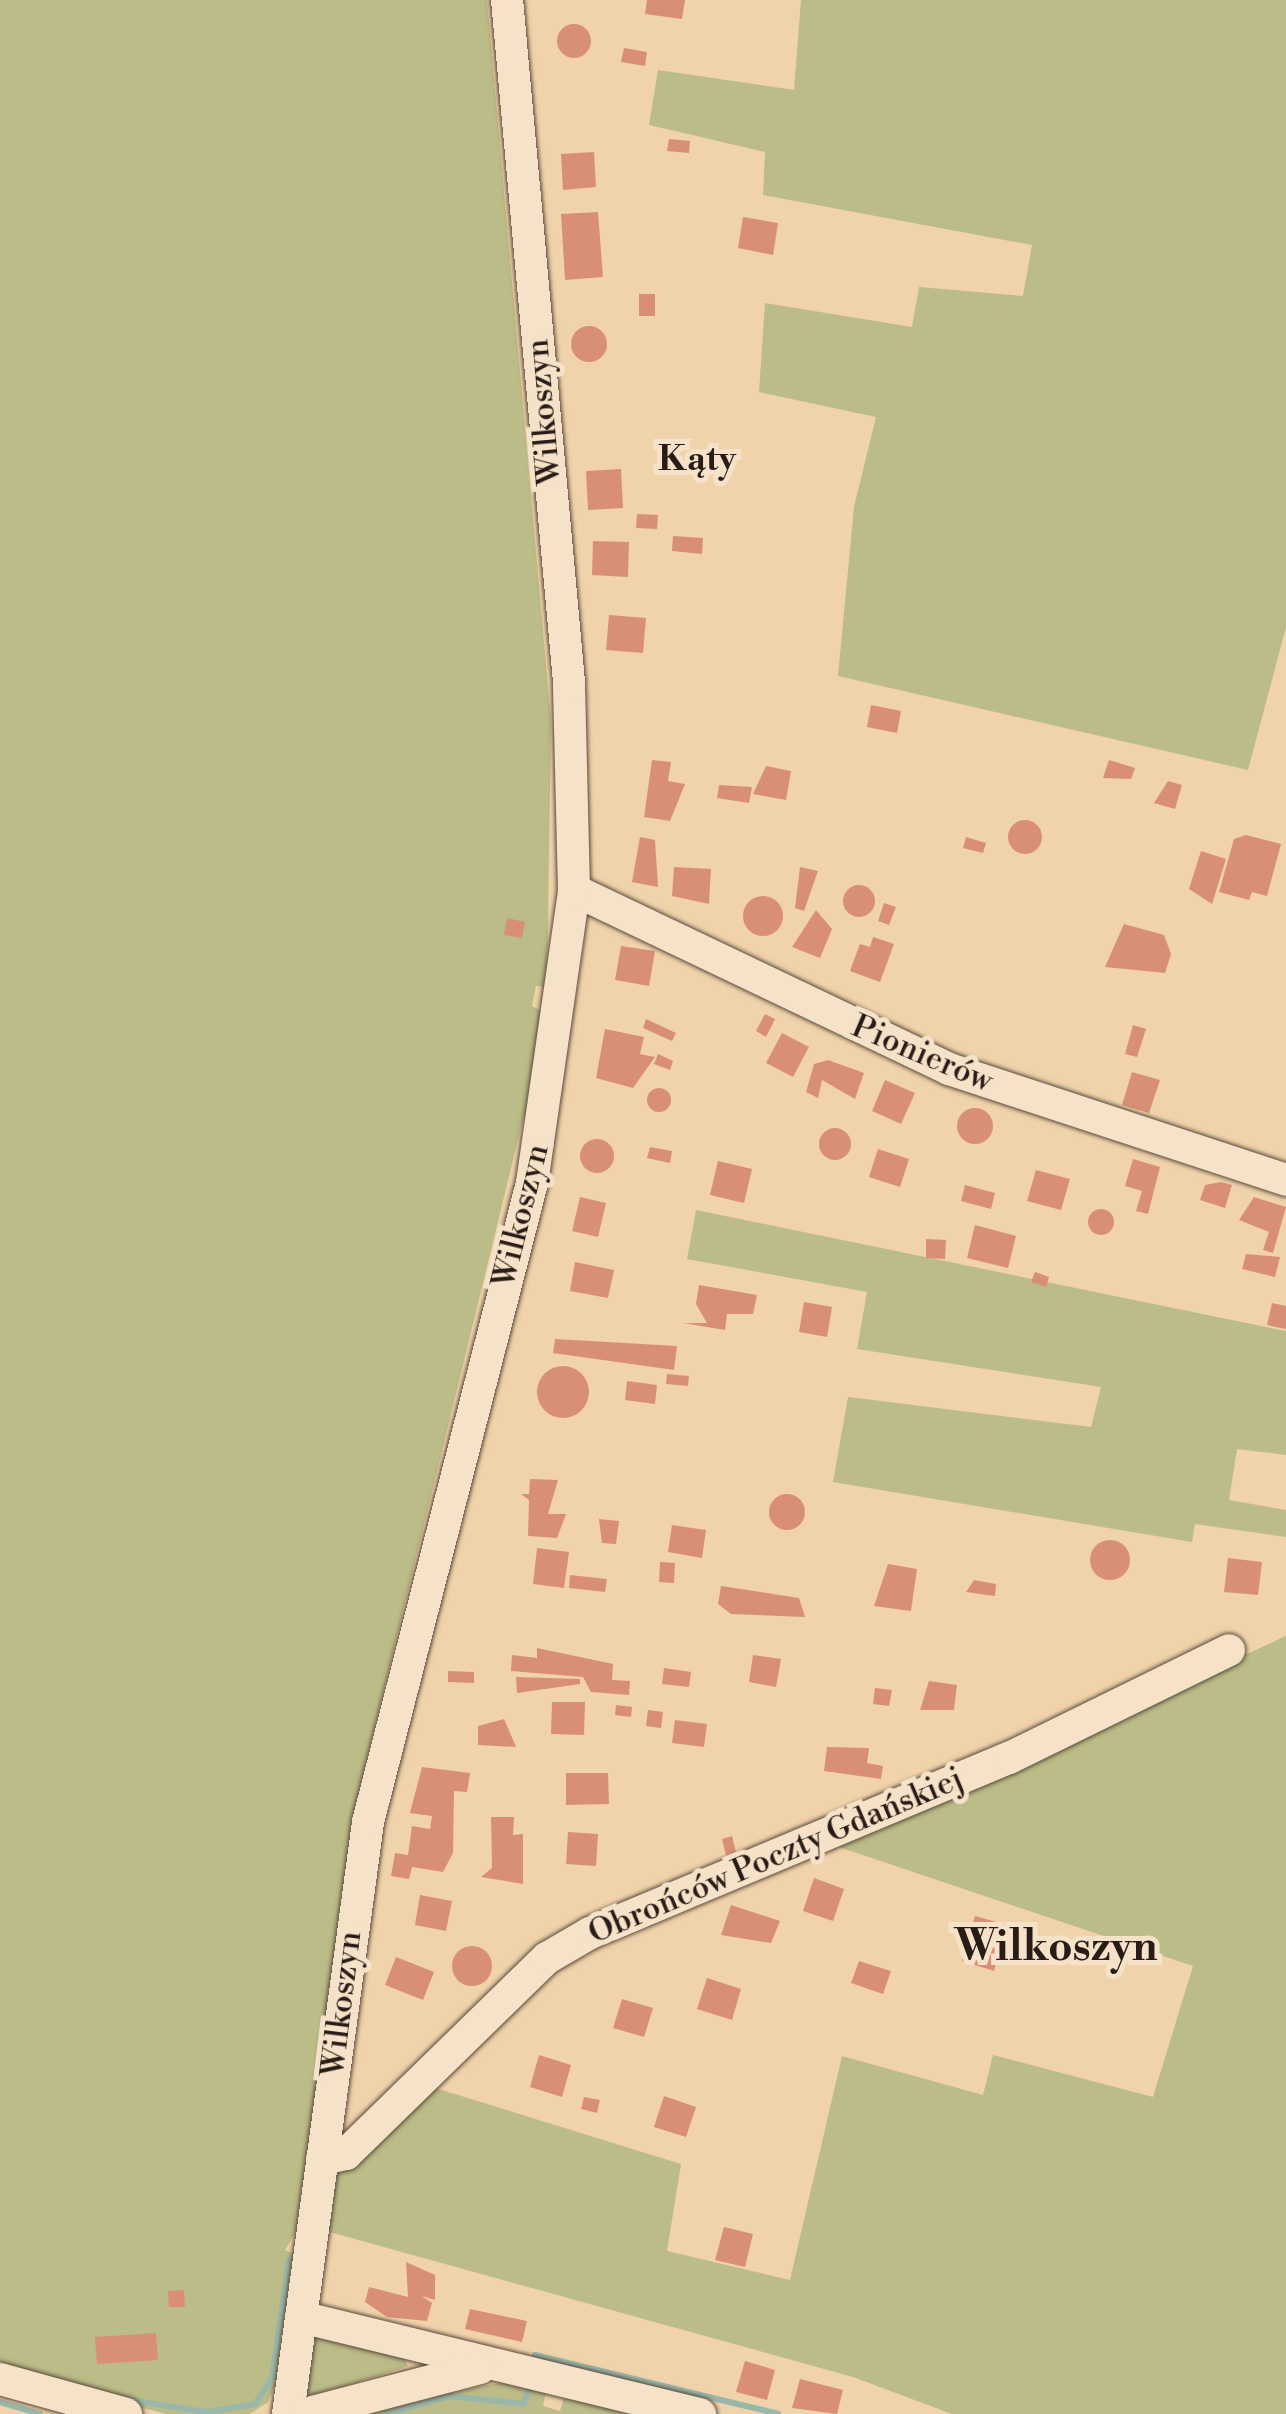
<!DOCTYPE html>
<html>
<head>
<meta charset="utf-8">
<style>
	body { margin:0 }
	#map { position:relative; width:1286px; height:2414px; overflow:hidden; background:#f0d3aa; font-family:"Libre Bodoni",serif }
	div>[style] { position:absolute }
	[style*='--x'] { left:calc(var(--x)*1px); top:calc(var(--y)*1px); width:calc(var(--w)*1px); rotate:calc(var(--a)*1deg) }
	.green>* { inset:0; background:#bbbc87 }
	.stream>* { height:6px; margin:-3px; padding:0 3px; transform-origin:3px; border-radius:3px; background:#9ab8a9 }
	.building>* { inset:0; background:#d98f76 }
	.round { border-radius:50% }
	.roads { filter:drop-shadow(0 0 2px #5a4a3c) drop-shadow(0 0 2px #5a4a3c) }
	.minor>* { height:32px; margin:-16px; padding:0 16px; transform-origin:16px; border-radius:16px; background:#f5e2c8 }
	span { translate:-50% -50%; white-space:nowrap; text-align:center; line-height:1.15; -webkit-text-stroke:10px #f5e2c8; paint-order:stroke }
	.street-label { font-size:32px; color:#281c17 }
	.neighbourhood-label { font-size:35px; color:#281c17; font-weight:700 }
	.district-label { font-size:42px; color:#281c17; font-weight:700 }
</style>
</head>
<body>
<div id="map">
	<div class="green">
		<div style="clip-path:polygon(0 0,487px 0,551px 721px,547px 987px,536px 986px,532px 1006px,546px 1013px,540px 1098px,524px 1115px,354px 1811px,302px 2222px,285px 2250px,294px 2254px,282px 2369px,268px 2402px,250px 2414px,166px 2414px,0 2370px)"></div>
		<div style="clip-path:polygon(801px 0,1286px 0,1286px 627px,1248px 770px,838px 676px,854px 507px,876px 417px,759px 392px,765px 303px,912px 327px,919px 287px,1023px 296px,1032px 245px,763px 195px,765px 152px,649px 125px,658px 70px,794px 90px)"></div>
		<div style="clip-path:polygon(696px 1210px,1286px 1331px,1286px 1455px,1237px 1449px,1229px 1500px,1286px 1510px,1286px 1537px,1195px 1524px,1192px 1542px,833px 1482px,848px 1397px,1091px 1427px,1101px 1387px,857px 1349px,867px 1292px,687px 1259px)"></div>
		<div style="clip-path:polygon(1286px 1636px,1286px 2414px,952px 2414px,853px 2377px,326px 2231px,332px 2175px,432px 2087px,681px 2164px,667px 2251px,790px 2280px,842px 2056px,983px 2095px,993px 2055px,1153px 2097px,1193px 1966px,830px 1844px)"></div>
		<div style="clip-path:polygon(315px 2337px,403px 2355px,408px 2366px,314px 2396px,306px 2392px)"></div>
		<div style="clip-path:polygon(499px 2383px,546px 2392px,543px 2406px,560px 2411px,564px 2397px,634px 2414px,356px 2414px)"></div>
	</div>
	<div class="stream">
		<div style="--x:535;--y:2355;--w:250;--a:13.6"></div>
		<div style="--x:130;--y:2400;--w:77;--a:9"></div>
		<div style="--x:206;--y:2412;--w:50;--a:-9.3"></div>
		<div style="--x:255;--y:2404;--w:31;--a:-57"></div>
		<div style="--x:272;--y:2378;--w:119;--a:-81.8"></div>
		<div style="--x:0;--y:2402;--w:42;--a:16.7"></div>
		<div style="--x:387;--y:2414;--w:65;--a:-16.2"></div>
		<div style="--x:449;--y:2396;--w:75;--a:6.1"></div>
		<div style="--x:524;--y:2404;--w:13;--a:-72"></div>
	</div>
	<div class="building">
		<div style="clip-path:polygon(647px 0,685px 0,682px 19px,645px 14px)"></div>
		<div class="round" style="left:557px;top:24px;width:34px;height:34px"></div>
		<div style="clip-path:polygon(624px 48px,647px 52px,645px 66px,621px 62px)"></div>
		<div style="clip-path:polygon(669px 139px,690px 141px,689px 153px,667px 151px)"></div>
		<div style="clip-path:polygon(594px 152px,596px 187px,563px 190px,561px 154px)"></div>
		<div style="clip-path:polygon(598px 212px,603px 277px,565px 280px,561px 214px)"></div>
		<div style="clip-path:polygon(743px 217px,778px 223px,773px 255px,738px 248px)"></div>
		<div style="clip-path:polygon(639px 294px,655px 294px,655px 316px,639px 316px)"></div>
		<div class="round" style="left:571px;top:326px;width:36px;height:36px"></div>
		<div style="clip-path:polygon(621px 469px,623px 508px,588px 510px,586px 471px)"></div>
		<div style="clip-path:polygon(637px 514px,658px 515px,657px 529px,636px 528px)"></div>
		<div style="clip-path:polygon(673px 536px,703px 538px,702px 554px,672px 551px)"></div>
		<div style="clip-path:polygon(593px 541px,629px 542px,628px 577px,592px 575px)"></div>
		<div style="clip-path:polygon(609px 615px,646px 618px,643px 653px,606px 650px)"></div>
		<div style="clip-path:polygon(871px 705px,901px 711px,897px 733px,867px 727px)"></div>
		<div style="clip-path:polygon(652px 760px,671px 762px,668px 781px,685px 784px,670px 821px,644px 817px)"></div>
		<div style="clip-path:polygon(1109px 760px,1135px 768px,1131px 779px,1103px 778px)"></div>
		<div style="clip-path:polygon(766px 766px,791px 771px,786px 800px,753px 794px)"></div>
		<div style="clip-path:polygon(1168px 781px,1182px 785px,1175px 809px,1154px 803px)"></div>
		<div style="clip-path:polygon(719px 785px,752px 787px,749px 803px,717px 798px)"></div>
		<div class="round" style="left:1008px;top:820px;width:34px;height:34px"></div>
		<div style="clip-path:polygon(1246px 835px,1281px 844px,1267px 896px,1252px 892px,1249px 900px,1219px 892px,1234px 839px)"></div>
		<div style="clip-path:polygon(640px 837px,655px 840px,658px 887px,632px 882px)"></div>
		<div style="clip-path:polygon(966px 837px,986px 843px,983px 853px,963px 848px)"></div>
		<div style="clip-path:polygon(1201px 851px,1226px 859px,1212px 904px,1189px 889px)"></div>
		<div style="clip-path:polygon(674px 867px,711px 869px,709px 904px,672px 896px)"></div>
		<div style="clip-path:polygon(800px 867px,818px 871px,804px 911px,795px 908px)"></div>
		<div class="round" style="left:843px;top:885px;width:32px;height:32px"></div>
		<div class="round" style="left:743px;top:896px;width:40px;height:40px"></div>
		<div style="clip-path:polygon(884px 903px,896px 907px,889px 925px,878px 921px)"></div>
		<div style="clip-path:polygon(816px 910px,832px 929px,820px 958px,792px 947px)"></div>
		<div style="clip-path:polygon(507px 918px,525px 922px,522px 938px,504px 935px)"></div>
		<div style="clip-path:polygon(1124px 924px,1164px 935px,1171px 954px,1165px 973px,1105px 967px)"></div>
		<div style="clip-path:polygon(873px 937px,894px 944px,880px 982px,850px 971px,860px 944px,870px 947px)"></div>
		<div style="clip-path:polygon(621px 946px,655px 951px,649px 986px,615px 980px)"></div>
		<div style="clip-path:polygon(765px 1014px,775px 1019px,766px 1037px,756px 1031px)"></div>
		<div style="clip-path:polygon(646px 1019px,676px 1033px,672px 1041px,643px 1028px)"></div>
		<div style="clip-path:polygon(1133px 1025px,1146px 1029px,1137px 1057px,1125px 1054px)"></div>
		<div style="clip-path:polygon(605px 1029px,644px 1037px,640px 1054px,655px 1057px,633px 1088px,596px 1078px)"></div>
		<div style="clip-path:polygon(782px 1033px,809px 1047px,793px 1077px,766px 1063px)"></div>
		<div style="clip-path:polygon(658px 1054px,673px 1061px,670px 1070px,654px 1064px)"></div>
		<div style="clip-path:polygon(828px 1060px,864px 1073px,855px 1099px,822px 1080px,818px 1098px,806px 1092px,814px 1064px)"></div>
		<div style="clip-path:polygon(1132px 1072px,1160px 1080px,1149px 1113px,1122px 1105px)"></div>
		<div style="clip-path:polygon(885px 1080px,915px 1093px,901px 1124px,872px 1111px)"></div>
		<div class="round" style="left:647px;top:1088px;width:24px;height:24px"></div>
		<div class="round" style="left:957px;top:1108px;width:36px;height:36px"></div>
		<div class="round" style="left:819px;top:1128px;width:32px;height:32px"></div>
		<div class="round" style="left:580px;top:1139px;width:34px;height:34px"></div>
		<div style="clip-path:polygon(650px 1147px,672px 1151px,670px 1163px,647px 1158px)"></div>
		<div style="clip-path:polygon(878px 1149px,909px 1159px,900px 1187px,869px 1177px)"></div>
		<div style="clip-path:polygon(1133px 1159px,1160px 1167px,1148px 1214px,1136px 1211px,1142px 1191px,1125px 1186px)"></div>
		<div style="clip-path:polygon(718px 1161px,752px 1169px,744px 1203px,710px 1195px)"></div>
		<div style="clip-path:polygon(1036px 1170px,1070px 1179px,1061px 1210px,1027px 1201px)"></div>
		<div style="clip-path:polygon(1221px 1182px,1232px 1185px,1225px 1208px,1200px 1200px,1205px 1185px)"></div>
		<div style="clip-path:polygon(965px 1185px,995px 1193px,991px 1209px,961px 1201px)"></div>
		<div style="clip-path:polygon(580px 1197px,606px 1203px,598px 1237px,572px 1231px)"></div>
		<div style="clip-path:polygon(1254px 1197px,1286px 1207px,1273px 1253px,1263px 1250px,1269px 1232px,1239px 1220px)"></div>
		<div class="round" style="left:1088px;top:1209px;width:26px;height:26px"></div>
		<div style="clip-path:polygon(975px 1225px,1016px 1236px,1008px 1268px,967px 1258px)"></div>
		<div style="clip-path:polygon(926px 1239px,946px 1240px,945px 1259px,926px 1258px)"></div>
		<div style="clip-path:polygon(1246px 1254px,1280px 1257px,1275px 1277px,1242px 1269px)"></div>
		<div style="clip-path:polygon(575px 1262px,614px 1270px,608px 1298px,570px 1291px)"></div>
		<div style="clip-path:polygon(1035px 1272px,1049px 1277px,1046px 1287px,1031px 1282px)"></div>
		<div style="clip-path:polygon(699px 1285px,757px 1295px,753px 1314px,727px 1314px,725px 1330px,683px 1323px,707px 1323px,696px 1304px)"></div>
		<div style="clip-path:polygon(804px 1302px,832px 1307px,827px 1337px,799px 1332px)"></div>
		<div style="clip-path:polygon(1272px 1303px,1286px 1306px,1286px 1329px,1267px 1325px)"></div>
		<div style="clip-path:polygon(555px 1339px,677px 1346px,674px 1370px,553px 1353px)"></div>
		<div class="round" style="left:537px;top:1366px;width:52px;height:52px"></div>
		<div style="clip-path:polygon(667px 1374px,689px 1376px,688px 1386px,666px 1384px)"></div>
		<div style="clip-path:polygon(627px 1381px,657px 1385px,655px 1404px,625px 1400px)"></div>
		<div style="clip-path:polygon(530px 1479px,558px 1480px,548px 1514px,566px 1514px,557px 1538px,528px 1536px,529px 1500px,521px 1494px,529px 1494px)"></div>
		<div class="round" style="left:769px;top:1494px;width:36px;height:36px"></div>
		<div style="clip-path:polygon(599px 1519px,619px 1521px,616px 1544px,602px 1543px)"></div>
		<div style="clip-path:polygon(672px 1525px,706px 1530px,702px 1558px,668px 1552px)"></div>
		<div class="round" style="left:1090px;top:1540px;width:40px;height:40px"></div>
		<div style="clip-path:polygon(537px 1548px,569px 1552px,564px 1588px,533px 1584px)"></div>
		<div style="clip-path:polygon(1228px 1558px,1262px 1562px,1258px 1595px,1224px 1592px)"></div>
		<div style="clip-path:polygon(660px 1562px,675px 1563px,674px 1583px,659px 1582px)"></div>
		<div style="clip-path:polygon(888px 1564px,917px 1569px,911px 1611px,874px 1606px)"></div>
		<div style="clip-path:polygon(570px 1575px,607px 1579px,605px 1592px,569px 1588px)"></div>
		<div style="clip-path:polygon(974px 1580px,996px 1584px,995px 1596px,966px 1592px)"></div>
		<div style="clip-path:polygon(721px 1586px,799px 1598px,805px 1617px,731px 1614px,718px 1604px)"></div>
		<div style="clip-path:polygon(537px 1648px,613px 1664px,612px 1680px,630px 1681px,629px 1695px,591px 1692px,583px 1677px,511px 1671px,512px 1655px,537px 1658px)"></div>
		<div style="clip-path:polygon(753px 1655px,781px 1659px,776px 1687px,749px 1682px)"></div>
		<div style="clip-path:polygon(664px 1668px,691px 1672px,689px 1687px,662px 1684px)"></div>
		<div style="clip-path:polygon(448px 1671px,474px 1672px,474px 1683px,448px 1682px)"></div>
		<div style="clip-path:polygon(516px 1677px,580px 1679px,580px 1684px,517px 1693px)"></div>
		<div style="clip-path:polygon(929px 1681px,957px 1685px,954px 1710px,920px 1710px)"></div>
		<div style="clip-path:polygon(875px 1688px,892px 1690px,889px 1706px,873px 1704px)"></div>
		<div style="clip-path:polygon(552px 1702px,585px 1702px,584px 1735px,551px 1734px)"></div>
		<div style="clip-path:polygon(616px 1705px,632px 1707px,631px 1717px,615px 1715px)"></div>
		<div style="clip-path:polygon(648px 1710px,663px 1712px,661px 1728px,646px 1726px)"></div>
		<div style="clip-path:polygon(504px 1719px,516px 1747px,478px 1745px,478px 1726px)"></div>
		<div style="clip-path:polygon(675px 1720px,707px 1724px,704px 1747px,672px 1743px)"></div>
		<div style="clip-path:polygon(827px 1747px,869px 1748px,867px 1763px,883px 1766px,881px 1779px,824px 1771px)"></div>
		<div style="clip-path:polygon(422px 1767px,470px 1773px,467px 1792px,454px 1791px,453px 1853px,443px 1872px,412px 1867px,409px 1879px,391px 1876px,395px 1853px,408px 1855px,412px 1826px,430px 1829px,432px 1816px,410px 1813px)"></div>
		<div style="clip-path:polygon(566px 1773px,608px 1773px,609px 1804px,566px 1805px)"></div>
		<div style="clip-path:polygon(491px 1817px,514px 1817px,513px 1835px,523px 1834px,523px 1884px,481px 1877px,492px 1868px)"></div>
		<div style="clip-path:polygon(568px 1832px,598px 1834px,596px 1866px,566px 1864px)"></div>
		<div style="clip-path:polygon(732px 1836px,736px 1852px,726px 1855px,722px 1839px)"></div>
		<div style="clip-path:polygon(814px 1878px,844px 1889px,833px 1921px,803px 1911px)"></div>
		<div style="clip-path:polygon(420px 1895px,452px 1901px,446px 1931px,415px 1925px)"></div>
		<div style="clip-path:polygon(731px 1905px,780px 1921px,771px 1943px,721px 1935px)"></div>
		<div style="clip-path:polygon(975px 1916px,1007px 1925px,994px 1971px,962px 1961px)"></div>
		<div class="round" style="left:452px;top:1946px;width:40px;height:40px"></div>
		<div style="clip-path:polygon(396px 1957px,434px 1972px,423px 2000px,385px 1985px)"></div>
		<div style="clip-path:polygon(859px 1961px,891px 1971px,883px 1994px,851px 1983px)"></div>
		<div style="clip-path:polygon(707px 1978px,741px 1989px,732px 2020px,697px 2009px)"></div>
		<div style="clip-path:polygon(622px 1999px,653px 2008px,644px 2037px,613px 2028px)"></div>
		<div style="clip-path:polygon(539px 2055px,571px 2065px,562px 2097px,530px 2087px)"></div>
		<div style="clip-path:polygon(664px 2096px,696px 2107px,686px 2137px,654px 2127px)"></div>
		<div style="clip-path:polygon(584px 2097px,600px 2100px,597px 2113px,581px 2109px)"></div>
		<div style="clip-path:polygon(724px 2227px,753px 2234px,745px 2267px,715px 2260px)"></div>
		<div style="clip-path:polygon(406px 2262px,435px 2275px,435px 2300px,422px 2296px,432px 2303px,427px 2321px,387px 2317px,365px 2302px,369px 2287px,408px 2297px)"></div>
		<div style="clip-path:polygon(184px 2290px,185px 2307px,169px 2307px,168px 2291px)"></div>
		<div style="clip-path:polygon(470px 2309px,527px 2321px,522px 2342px,465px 2329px)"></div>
		<div style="clip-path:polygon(156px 2333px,158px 2360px,97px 2364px,95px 2337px)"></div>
		<div style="clip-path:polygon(745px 2361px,775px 2370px,767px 2400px,736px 2392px)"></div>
		<div style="clip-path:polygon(800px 2379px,843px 2390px,837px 2414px,792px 2408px)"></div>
	</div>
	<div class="roads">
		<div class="minor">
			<div style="--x:574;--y:890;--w:416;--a:25.5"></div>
			<div style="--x:949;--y:1069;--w:355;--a:18.2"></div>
			<div style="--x:322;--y:2159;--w:25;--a:-12"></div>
			<div style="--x:346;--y:2154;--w:281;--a:-44.3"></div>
			<div style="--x:547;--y:1958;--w:50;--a:-30.2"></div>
			<div style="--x:590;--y:1933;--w:454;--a:-22.7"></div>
			<div style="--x:1009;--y:1758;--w:245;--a:-26.1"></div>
			<div style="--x:301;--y:2317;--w:411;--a:13.7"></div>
			<div style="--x:0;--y:2379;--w:131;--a:15.5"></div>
			<div style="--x:288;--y:2414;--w:597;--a:-82.3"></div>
			<div style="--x:368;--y:1822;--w:660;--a:-75.61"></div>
			<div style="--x:532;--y:1183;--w:296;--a:-81.8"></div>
			<div style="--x:574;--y:890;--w:208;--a:-91.4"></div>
			<div style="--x:569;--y:682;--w:685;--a:-95.19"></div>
			<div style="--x:305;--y:2414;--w:181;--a:-14.7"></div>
		</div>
	</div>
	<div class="street-label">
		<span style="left:544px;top:412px;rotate:-95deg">Wilkoszyn</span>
		<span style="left:922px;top:1054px;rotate:23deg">Pionierów</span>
		<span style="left:521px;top:1216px;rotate:-76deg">Wilkoszyn</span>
		<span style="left:776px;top:1856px;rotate:-23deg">Obrońców Poczty Gdańskiej</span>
		<span style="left:342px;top:2004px;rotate:-83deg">Wilkoszyn</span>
	</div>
	<div class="neighbourhood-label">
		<span style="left:697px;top:460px">Kąty</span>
	</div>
	<div class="district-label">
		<span style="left:1056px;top:1948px">Wilkoszyn</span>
	</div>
</div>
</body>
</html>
